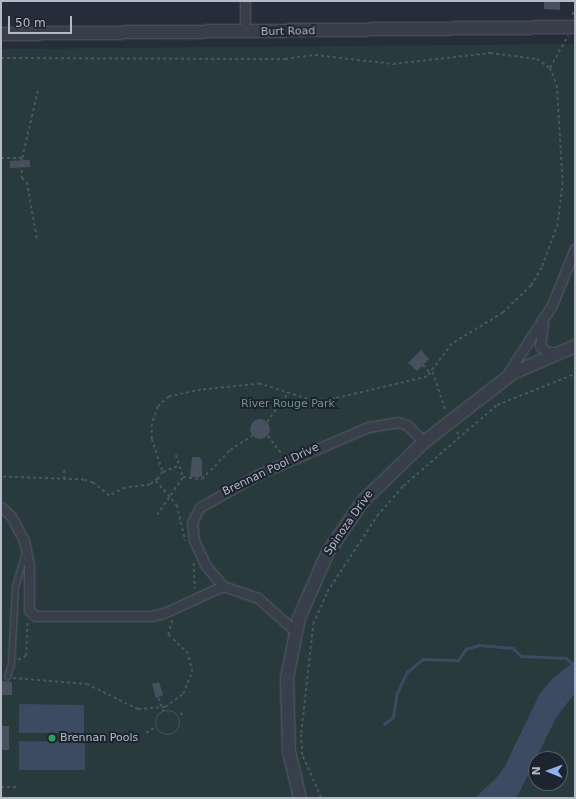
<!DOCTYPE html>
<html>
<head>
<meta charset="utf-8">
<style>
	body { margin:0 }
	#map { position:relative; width:576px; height:799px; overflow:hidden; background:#252d3a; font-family:"DejaVu Sans",sans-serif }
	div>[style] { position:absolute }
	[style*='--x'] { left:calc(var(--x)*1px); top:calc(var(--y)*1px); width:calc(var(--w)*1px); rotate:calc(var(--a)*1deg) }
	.green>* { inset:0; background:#283a3c }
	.water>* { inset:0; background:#3c4a62 }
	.stream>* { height:2.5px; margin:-1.25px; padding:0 1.25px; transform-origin:1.25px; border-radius:1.25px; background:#3c4a62 }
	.building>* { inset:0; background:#47505e }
	.round { border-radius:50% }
	.path>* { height:1.5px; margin-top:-0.75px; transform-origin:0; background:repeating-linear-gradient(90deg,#47575a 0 3px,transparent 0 6px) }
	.path>.ring { margin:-0.75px; padding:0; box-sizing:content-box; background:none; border:1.5px solid #47575a; border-radius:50% }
	.roads { filter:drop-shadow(0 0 1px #575d68) drop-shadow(0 0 1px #575d68) }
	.service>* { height:4.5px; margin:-2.25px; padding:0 2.25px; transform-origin:2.25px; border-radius:2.25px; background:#393f4a }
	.minor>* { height:9px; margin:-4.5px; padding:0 4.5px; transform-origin:4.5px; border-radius:4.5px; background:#393f4a }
	.tertiary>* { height:12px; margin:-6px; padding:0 6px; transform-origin:6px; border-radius:6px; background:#393f4a }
	.dots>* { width:11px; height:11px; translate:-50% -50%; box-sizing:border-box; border:2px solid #1e242f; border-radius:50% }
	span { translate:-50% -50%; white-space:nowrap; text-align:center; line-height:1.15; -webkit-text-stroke:4px #1e242f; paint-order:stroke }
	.street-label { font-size:11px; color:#b4bac6 }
	.park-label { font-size:11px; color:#6d9579 }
	.poi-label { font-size:11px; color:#b4bac6 }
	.left { translate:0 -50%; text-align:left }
	.frame { position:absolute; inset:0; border:2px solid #b4bac6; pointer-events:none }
	.north { position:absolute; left:528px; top:751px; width:40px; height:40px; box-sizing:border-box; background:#1e242f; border:1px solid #5a606b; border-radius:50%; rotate:271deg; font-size:11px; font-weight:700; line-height:16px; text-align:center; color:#b4bac6 }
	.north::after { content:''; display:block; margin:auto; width:14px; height:18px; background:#91b0ee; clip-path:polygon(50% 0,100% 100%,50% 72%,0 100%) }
	.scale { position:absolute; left:8px; top:16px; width:64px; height:18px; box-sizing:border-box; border:2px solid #b4bac6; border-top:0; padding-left:5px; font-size:12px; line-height:14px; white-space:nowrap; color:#b4bac6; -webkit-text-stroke:3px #1e242f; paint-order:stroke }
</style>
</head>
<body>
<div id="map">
	<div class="green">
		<div style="clip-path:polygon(evenodd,575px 44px,575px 798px,1px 798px,1px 49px,575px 44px,536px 759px,560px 759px,560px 783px,536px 783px,536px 759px)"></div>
	</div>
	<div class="water">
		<div style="clip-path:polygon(575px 661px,575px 693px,556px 718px,518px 795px,515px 798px,475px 798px,497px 777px,505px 766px,539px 695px,553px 678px)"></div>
		<div style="clip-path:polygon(19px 704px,84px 705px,84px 733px,19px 733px)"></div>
		<div style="clip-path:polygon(19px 741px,85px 742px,85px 770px,19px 770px)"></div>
	</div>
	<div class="stream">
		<div style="--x:384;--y:724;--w:11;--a:-38"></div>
		<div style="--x:393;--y:717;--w:24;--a:-81"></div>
		<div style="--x:397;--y:693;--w:23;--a:-65"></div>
		<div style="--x:407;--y:672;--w:21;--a:-39"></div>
		<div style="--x:423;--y:659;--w:35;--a:2"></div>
		<div style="--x:458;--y:660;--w:14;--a:-54"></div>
		<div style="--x:466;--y:649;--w:14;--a:-17"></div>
		<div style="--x:479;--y:645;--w:34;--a:5"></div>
		<div style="--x:513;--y:648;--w:11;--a:45"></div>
		<div style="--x:521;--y:656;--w:45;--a:2.5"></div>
		<div style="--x:566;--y:658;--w:12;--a:42"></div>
	</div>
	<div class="building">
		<div style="clip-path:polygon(544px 1px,560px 1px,560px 10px,544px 9px)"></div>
		<div style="clip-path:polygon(30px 160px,30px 167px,10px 168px,10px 161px)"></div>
		<div style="clip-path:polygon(421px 350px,429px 359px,417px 371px,408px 363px)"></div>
		<div class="round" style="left:250px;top:419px;width:20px;height:20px"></div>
		<div style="clip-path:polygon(192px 457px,200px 457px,202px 461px,202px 477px,190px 477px)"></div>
		<div style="clip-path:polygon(1px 681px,12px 682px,12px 695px,1px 695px)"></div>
		<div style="clip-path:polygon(159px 682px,163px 695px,156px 698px,152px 684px)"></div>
		<div style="clip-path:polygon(1px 726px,9px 726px,9px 750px,1px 750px)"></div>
	</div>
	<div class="path">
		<div style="--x:573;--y:12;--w:5;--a:90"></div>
		<div style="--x:1;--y:58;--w:284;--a:0.2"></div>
		<div style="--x:285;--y:59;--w:30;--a:-8"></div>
		<div style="--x:315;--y:55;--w:79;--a:6.6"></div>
		<div style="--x:393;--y:64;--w:98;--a:-6.5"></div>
		<div style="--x:490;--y:53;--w:47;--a:7.3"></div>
		<div style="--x:537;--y:59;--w:16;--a:35"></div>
		<div style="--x:550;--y:68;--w:18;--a:68"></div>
		<div style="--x:557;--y:85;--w:97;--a:86.5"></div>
		<div style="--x:563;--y:182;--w:42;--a:96.8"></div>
		<div style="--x:558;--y:224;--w:47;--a:110"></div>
		<div style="--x:542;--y:268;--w:21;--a:121"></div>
		<div style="--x:531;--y:286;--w:39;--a:136"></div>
		<div style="--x:503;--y:313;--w:60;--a:148.7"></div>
		<div style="--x:452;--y:344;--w:41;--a:127.1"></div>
		<div style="--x:427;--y:377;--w:95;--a:166.6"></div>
		<div style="--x:335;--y:399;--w:22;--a:175"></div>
		<div style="--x:313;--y:401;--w:56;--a:-162.2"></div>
		<div style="--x:260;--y:384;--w:59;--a:174.2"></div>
		<div style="--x:201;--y:390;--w:33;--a:168"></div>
		<div style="--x:169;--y:397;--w:15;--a:138"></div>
		<div style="--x:158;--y:407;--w:18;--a:109"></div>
		<div style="--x:152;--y:424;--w:15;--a:90"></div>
		<div style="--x:152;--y:439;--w:35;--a:72"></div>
		<div style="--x:163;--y:472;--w:9;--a:126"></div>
		<div style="--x:158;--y:479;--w:10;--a:143"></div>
		<div style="--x:150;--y:485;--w:25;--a:173"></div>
		<div style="--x:125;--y:488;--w:18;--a:153"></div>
		<div style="--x:109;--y:496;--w:21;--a:-141"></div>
		<div style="--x:93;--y:483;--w:9;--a:-162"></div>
		<div style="--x:84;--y:480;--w:83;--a:-177.9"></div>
		<div style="--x:550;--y:68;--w:37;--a:-61"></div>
		<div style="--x:1;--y:158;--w:21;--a:0"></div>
		<div style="--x:22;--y:158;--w:20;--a:90"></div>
		<div style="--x:22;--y:178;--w:6;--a:39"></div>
		<div style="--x:27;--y:182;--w:58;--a:80"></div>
		<div style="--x:22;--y:158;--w:71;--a:-76.9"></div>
		<div style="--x:423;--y:365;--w:12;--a:48"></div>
		<div style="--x:433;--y:372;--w:42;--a:72"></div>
		<div style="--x:267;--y:422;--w:36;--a:-54"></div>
		<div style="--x:457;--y:432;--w:6;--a:59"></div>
		<div style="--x:268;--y:436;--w:23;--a:52"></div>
		<div style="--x:176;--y:455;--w:23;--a:72"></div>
		<div style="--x:183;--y:477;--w:19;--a:6"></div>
		<div style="--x:202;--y:479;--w:40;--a:-46"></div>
		<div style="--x:230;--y:450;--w:27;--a:-33"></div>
		<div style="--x:163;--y:472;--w:16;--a:-22"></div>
		<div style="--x:64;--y:479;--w:10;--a:-90"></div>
		<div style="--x:156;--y:481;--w:32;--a:49"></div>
		<div style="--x:177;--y:505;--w:37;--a:77"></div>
		<div style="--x:157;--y:515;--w:46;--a:-55.6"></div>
		<div style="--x:194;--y:563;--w:26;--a:88"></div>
		<div style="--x:18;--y:660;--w:9;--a:-27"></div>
		<div style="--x:26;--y:656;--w:35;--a:-88"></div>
		<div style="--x:13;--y:678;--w:74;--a:4.6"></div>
		<div style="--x:87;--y:684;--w:57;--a:26.1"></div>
		<div style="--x:138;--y:709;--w:27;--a:-4"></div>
		<div style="--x:165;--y:707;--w:22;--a:-36"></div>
		<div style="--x:183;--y:694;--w:24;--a:-68"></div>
		<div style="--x:192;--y:672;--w:18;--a:-103"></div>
		<div style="--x:188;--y:654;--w:28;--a:-136"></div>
		<div style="--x:168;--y:635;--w:16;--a:-75"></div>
		<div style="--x:159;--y:698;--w:16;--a:72"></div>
		<div class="ring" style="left:156px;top:711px;width:22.5px;height:22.5px"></div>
		<div style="--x:180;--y:715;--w:6;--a:-45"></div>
		<div style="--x:146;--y:733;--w:9;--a:-32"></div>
		<div style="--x:1;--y:787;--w:16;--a:0"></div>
		<div style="--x:321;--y:798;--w:47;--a:-113.8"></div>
		<div style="--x:302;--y:755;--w:22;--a:-93"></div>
		<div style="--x:301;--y:733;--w:110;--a:-83.7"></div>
		<div style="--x:313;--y:624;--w:35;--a:-66"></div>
		<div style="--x:327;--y:592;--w:91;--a:-56.7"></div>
		<div style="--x:377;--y:516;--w:40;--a:-49"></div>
		<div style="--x:403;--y:486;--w:124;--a:-40.8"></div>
		<div style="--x:497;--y:405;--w:84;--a:-21.7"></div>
	</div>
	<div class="roads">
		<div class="service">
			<div style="--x:7;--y:677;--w:14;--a:-73"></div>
			<div style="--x:11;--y:664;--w:77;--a:-87"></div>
			<div style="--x:15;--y:587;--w:35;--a:-74"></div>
		</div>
		<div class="minor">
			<div style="--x:245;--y:32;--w:31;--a:-90"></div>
			<div style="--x:543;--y:325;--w:21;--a:98"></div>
			<div style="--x:540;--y:346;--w:9;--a:41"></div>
			<div style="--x:547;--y:352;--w:10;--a:0"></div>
			<div style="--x:506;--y:376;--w:85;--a:-57.1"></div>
			<div style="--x:552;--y:305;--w:61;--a:-68"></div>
			<div style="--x:1;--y:507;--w:13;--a:42"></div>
			<div style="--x:11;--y:516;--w:27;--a:62"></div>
			<div style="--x:24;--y:540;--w:26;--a:79"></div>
			<div style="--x:29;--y:566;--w:44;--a:90"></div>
			<div style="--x:29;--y:610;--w:8;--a:45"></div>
			<div style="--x:35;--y:616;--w:116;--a:0"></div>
			<div style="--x:151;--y:616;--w:13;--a:-13"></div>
			<div style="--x:164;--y:613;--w:65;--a:-24.6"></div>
			<div style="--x:223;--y:586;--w:26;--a:-130"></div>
			<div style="--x:206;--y:566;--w:29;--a:-115"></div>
			<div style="--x:194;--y:540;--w:18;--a:-96"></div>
			<div style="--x:192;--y:522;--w:17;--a:-62"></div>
			<div style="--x:200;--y:507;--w:68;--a:-29.2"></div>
			<div style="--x:259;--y:474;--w:119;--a:-23.3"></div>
			<div style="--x:368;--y:427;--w:30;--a:-9"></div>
			<div style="--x:398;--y:422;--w:9;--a:18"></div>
			<div style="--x:407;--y:425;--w:24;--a:45"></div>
			<div style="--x:223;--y:586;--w:37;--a:19"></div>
			<div style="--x:258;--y:598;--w:50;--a:41.7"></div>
		</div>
		<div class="tertiary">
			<div style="--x:1;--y:34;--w:574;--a:-0.7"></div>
			<div style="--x:300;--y:798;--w:48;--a:-103.2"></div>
			<div style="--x:289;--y:751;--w:73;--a:-91.6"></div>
			<div style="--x:287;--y:678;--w:61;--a:-78.7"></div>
			<div style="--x:299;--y:618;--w:72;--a:-66.3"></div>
			<div style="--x:328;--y:552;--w:62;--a:-55.5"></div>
			<div style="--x:363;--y:501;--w:85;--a:-44"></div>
			<div style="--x:424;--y:442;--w:113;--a:-37.8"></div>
			<div style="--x:513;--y:373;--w:68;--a:-23.5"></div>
		</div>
	</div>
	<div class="dots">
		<div style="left:52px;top:738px;background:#2e9e5b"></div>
	</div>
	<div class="street-label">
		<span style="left:288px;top:32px;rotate:-1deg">Burt Road</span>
		<span style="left:271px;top:470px;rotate:-26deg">Brennan Pool Drive</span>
		<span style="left:349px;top:523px;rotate:-55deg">Spinoza Drive</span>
	</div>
	<div class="park-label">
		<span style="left:288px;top:404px">River Rouge Park</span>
	</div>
	<div class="poi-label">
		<span class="left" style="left:60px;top:738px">Brennan Pools</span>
	</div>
	<div class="frame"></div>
	<div class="north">N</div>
	<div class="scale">50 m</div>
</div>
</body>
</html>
